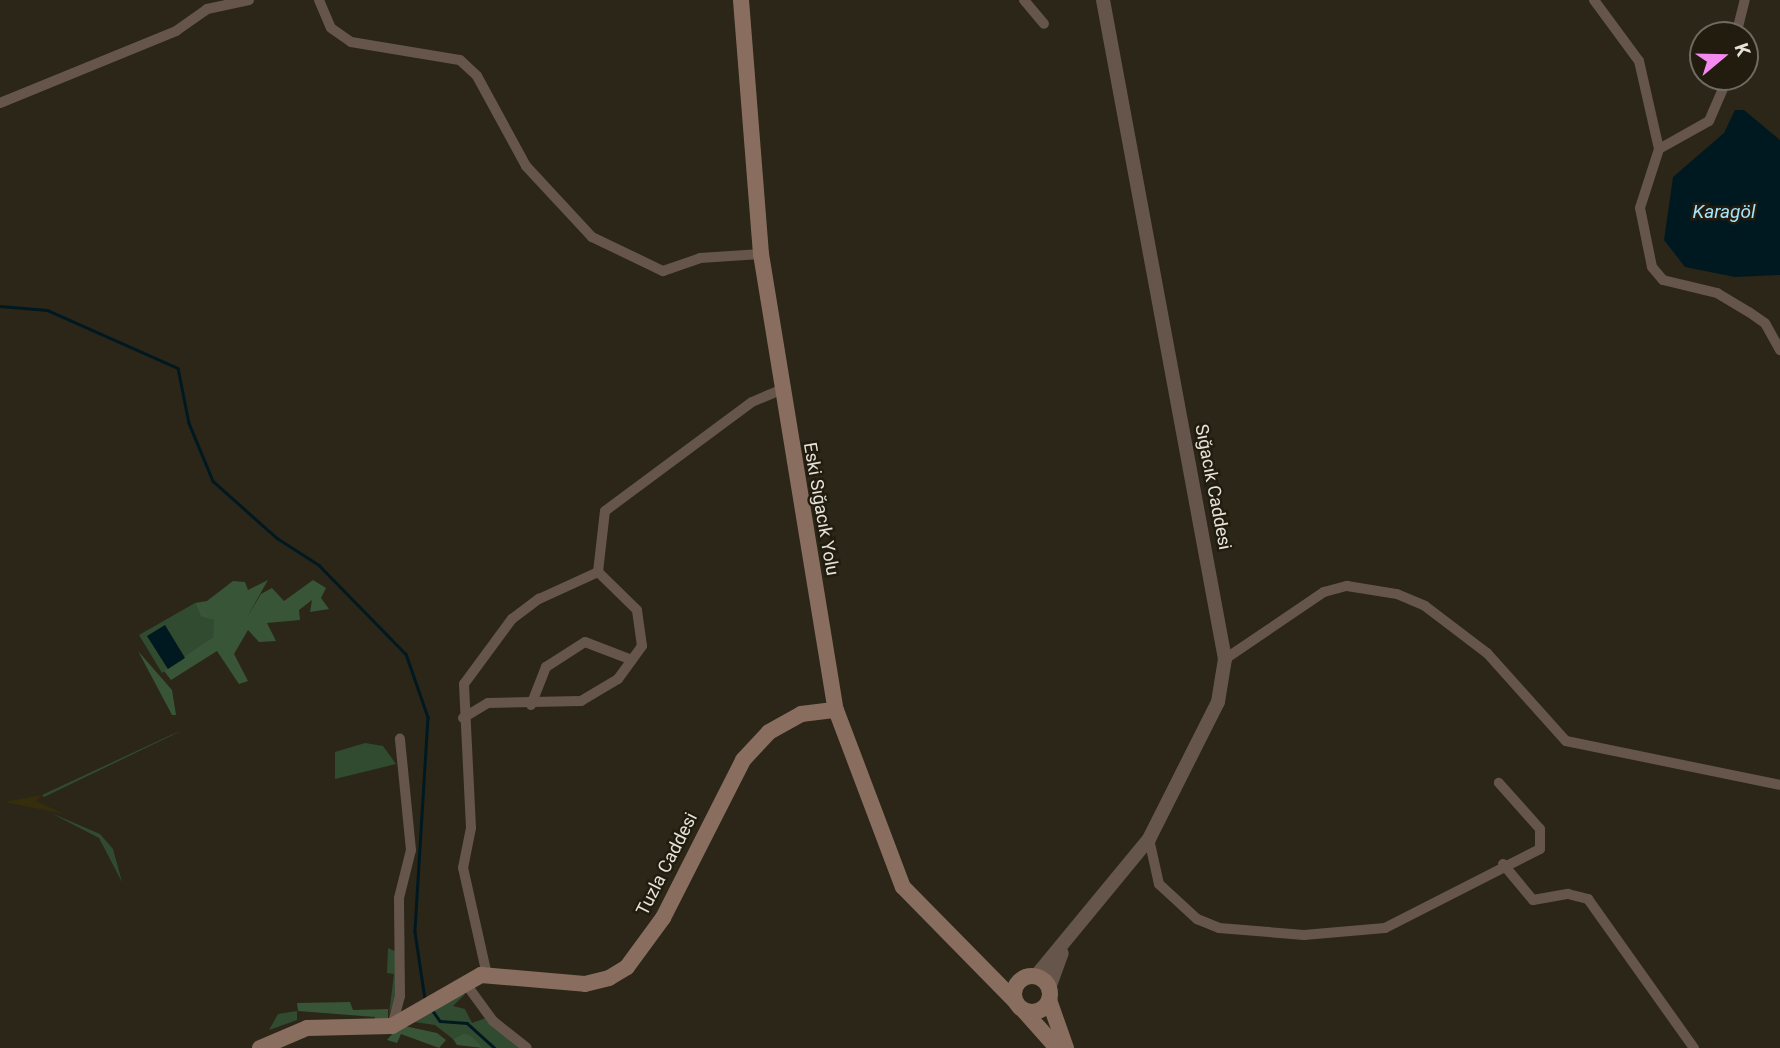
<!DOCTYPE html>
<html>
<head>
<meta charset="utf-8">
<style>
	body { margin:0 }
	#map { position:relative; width:1780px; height:1048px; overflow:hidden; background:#2b2618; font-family:Roboto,sans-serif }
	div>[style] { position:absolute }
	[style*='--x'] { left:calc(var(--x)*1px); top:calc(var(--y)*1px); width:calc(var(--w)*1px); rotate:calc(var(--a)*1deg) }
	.green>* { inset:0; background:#314b30 }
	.forest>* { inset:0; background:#385537 }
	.sand>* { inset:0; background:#362d0c }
	.water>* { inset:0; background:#001921 }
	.stream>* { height:2.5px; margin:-1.25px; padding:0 1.25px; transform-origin:1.25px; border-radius:1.25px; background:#001921 }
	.minor>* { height:10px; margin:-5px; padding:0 5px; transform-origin:5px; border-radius:5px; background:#66554b }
	.tertiary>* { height:14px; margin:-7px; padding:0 7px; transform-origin:7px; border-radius:7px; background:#66554b }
	.secondary>* { height:16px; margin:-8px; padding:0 8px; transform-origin:8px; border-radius:8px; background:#896e5f }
	.secondary>.ring { margin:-8px; padding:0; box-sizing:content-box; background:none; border:16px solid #896e5f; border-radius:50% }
	span { translate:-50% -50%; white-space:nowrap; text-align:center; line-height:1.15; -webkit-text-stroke:5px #221c0f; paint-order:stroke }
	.street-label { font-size:18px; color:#e5e2d9 }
	.water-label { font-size:19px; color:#a4e5fd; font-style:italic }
	.north { position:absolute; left:1689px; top:21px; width:70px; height:70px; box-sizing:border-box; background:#221c0f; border:2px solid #706b60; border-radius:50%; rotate:71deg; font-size:19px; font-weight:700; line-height:28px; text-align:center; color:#e5e2d9 }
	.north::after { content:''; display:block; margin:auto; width:24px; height:32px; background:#f489ef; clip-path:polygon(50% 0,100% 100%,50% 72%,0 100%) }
</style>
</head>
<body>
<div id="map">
	<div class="green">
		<div style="clip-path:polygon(195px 603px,201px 617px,215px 620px,213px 637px,185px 658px,165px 626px,148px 637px,168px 669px,162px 673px,139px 635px)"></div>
		<div style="clip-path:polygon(181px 731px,44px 797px,42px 795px,171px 735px)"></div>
		<div style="clip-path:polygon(365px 743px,383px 746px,396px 764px,335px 779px,335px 752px)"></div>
		<div style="clip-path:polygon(51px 813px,100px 834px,113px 849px,122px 882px,99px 838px)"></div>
		<div style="clip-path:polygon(388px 948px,397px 952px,397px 994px,389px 1014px,394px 974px,387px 973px)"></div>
		<div style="clip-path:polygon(453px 993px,465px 994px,453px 1006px,465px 1009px,472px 1023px,486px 1018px,519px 1048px,483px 1048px,464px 1033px,453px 1039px,435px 1025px,407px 1021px)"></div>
		<div style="clip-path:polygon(297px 1011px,297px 1020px,269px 1030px,278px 1014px)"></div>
	</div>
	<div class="forest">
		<div style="clip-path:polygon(268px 580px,246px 619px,261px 594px,272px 588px,284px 601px,313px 580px,326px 588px,321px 598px,329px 609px,310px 612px,312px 600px,299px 610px,300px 620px,267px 623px,276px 641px,259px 642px,248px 630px,234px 654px,248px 681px,239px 684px,217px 651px,171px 680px,164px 671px,213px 637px,214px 620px,201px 617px,195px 603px,207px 601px,233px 581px,245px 582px,248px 590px)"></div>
		<div style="clip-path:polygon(138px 651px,172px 690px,176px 715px,172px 715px)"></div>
		<div style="clip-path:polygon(350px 1002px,353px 1010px,388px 1009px,388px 1020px,374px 1027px,375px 1017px,298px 1011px,297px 1003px)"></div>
		<div style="clip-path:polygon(400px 1025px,437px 1033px,446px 1040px,439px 1048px,401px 1034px,397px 1043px,387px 1040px)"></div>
		<div style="clip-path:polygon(464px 1033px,472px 1037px,483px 1048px,457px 1045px,453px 1039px)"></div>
	</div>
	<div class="sand">
		<div style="clip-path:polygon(42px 795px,36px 801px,64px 814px,4px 802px)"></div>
	</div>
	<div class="water">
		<div style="clip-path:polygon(1735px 110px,1744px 110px,1780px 140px,1780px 275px,1735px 277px,1685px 267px,1664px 240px,1673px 177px,1724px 133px)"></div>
		<div style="clip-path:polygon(165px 625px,185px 658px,168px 669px,147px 636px)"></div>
	</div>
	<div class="stream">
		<div style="--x:0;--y:306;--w:47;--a:4.9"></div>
		<div style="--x:47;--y:310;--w:143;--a:23.9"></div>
		<div style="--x:178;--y:368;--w:56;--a:78.7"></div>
		<div style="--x:189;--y:423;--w:63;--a:67.5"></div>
		<div style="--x:213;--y:481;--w:86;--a:41.7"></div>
		<div style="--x:277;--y:538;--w:50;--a:32.7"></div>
		<div style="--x:319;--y:565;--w:124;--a:45.7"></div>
		<div style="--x:406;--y:654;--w:67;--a:70.8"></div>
		<div style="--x:428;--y:717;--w:215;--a:93.5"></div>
		<div style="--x:415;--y:932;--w:68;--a:81.5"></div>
		<div style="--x:433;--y:1011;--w:12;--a:55"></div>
		<div style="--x:440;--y:1021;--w:27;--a:4"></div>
		<div style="--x:467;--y:1023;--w:38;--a:42"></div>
	</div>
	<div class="minor">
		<div style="--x:319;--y:0;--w:30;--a:67"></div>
		<div style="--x:331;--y:28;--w:24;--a:35"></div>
		<div style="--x:351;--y:42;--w:110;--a:9.4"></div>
		<div style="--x:460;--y:60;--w:23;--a:43"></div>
		<div style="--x:477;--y:76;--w:102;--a:61.4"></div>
		<div style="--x:526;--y:166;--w:97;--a:47.1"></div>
		<div style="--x:592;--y:237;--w:79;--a:25.6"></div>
		<div style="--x:663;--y:271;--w:39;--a:-19"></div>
		<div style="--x:700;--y:258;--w:61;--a:-3.8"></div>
		<div style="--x:1024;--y:0;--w:31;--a:50"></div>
		<div style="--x:1594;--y:0;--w:76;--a:53.6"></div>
		<div style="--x:1639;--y:61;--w:90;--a:77.2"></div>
		<div style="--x:1659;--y:149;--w:57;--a:-29.2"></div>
		<div style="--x:1709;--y:121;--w:48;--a:-66.6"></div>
		<div style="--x:1736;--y:35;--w:36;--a:-76"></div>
		<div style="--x:0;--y:103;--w:190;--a:-22.2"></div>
		<div style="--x:176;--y:31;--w:38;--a:-35"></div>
		<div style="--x:207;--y:9;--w:43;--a:-12.1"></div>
		<div style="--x:1659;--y:149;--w:62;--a:107.9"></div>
		<div style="--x:1640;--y:208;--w:60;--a:78.5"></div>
		<div style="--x:1652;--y:267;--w:17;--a:50"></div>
		<div style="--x:1663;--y:280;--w:56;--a:13.5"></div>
		<div style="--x:1717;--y:293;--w:37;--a:31"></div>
		<div style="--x:1749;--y:312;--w:19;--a:35"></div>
		<div style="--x:1765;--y:323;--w:31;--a:61"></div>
		<div style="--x:1225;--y:659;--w:120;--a:-34.1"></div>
		<div style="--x:1324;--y:592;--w:24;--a:-15"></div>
		<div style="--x:1347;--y:586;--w:51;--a:9.1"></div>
		<div style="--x:1397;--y:594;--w:30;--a:23"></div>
		<div style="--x:1425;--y:606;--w:78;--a:37.2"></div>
		<div style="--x:1487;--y:653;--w:118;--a:48.1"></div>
		<div style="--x:1566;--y:741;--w:218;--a:11.6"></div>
		<div style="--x:531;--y:705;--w:41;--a:-68.5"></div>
		<div style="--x:546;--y:667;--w:46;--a:-32.7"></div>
		<div style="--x:585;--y:642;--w:50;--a:21"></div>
		<div style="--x:463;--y:718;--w:29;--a:-31"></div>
		<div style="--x:488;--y:703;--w:93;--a:-1.2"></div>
		<div style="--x:581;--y:701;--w:43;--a:-30.7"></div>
		<div style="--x:618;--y:679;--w:41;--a:-54"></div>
		<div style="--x:642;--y:646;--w:36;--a:-98"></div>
		<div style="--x:637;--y:610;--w:54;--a:-135.7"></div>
		<div style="--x:1149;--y:839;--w:46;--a:77.5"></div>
		<div style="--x:1159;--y:884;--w:52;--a:42.6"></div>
		<div style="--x:1197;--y:919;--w:24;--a:22"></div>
		<div style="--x:1219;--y:928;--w:85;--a:4.7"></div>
		<div style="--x:1304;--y:935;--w:81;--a:-4.9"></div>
		<div style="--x:1385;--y:928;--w:174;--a:-27"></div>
		<div style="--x:1540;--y:849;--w:20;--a:-90"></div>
		<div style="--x:1540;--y:829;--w:62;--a:-131.7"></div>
		<div style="--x:1503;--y:864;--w:47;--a:50.2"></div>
		<div style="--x:1533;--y:900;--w:36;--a:-10"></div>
		<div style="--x:1568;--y:894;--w:21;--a:14"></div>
		<div style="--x:1588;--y:899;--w:183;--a:54.6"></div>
		<div style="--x:487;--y:975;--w:110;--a:-102.6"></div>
		<div style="--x:463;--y:868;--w:41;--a:-78.7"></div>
		<div style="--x:471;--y:828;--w:144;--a:-92.8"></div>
		<div style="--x:464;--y:684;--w:81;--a:-53.6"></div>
		<div style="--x:512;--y:619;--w:34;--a:-37"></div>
		<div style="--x:539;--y:599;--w:65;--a:-24.6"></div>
		<div style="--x:598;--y:572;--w:61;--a:-83.5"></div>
		<div style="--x:605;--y:511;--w:183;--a:-36.6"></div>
		<div style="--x:752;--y:402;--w:30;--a:-23"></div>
		<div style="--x:466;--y:984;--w:46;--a:53.9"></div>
		<div style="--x:493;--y:1021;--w:43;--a:38.5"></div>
		<div style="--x:392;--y:1026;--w:31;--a:-75"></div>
		<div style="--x:400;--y:996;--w:98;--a:-90.6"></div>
		<div style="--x:399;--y:898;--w:49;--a:-76"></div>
		<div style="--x:411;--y:850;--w:112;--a:-95.7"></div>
	</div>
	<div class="tertiary">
		<div style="--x:1036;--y:976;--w:178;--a:-50.5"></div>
		<div style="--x:1149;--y:839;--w:153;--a:-63.3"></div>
		<div style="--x:1218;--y:702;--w:44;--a:-80.8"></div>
		<div style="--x:1225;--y:659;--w:670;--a:-100.49"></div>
		<div style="--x:1049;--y:988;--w:37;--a:-70"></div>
	</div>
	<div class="secondary">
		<div style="--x:741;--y:0;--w:255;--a:85.5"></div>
		<div style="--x:761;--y:254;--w:462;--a:80.7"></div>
		<div style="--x:836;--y:710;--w:189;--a:69.3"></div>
		<div style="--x:903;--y:887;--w:161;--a:45.5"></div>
		<div class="ring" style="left:1014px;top:976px;width:20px;height:20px"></div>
		<div style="--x:1049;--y:1000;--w:51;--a:70.5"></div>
		<div style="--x:1024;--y:1011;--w:50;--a:48.3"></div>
		<div style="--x:260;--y:1048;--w:51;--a:-23.1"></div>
		<div style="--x:307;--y:1028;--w:85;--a:-1.3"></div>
		<div style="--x:392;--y:1026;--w:103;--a:-29.8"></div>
		<div style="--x:481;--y:975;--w:104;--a:4.9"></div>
		<div style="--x:585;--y:984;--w:25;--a:-14"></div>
		<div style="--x:609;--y:978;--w:21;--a:-31"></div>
		<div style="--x:627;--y:967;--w:61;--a:-53.7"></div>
		<div style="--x:663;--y:918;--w:177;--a:-63.1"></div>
		<div style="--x:743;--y:760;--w:38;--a:-47"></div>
		<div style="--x:769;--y:732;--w:37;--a:-29"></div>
		<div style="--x:801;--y:714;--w:35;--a:-7"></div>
	</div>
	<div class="street-label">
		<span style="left:1213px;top:487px;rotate:79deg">Sığacık Caddesi</span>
		<span style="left:821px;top:509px;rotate:80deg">Eski Sığacık Yolu</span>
		<span style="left:667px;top:864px;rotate:-63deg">Tuzla Caddesi</span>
	</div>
	<div class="water-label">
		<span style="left:1724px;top:212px">Karagöl</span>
	</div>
	<div class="north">K</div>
</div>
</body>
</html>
